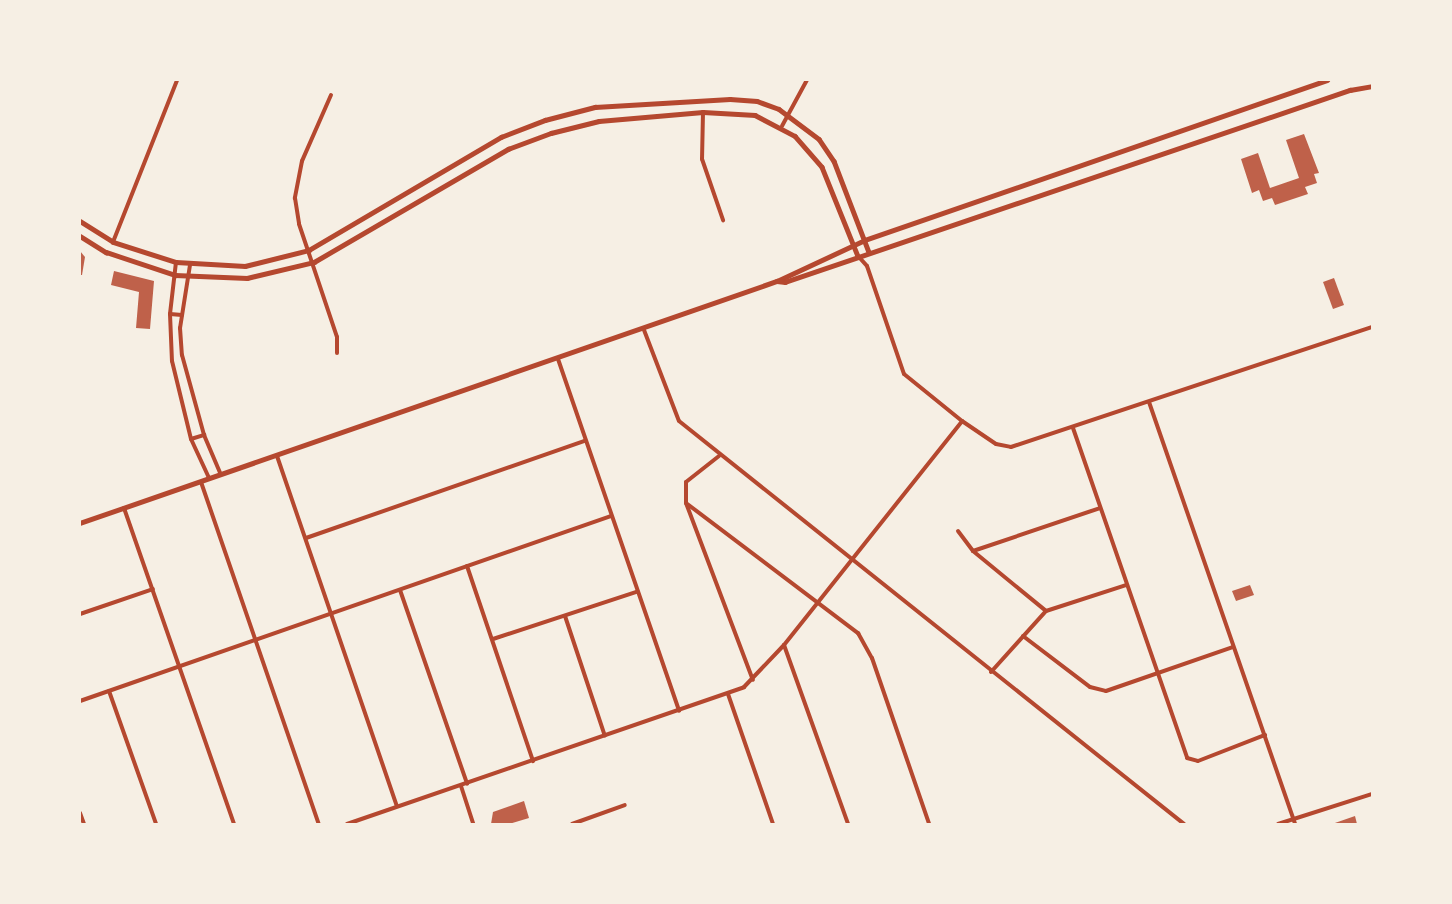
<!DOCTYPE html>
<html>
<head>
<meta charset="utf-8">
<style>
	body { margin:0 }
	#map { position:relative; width:1452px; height:904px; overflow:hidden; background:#f6efe4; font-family:"Times New Roman",serif }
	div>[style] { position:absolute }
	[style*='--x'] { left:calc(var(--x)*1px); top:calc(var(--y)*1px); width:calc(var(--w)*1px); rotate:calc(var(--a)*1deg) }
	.building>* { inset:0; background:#bf614a }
	.minor>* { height:4px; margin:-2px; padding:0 2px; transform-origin:2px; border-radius:2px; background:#b5482f }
	.tertiary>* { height:4.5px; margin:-2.25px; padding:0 2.25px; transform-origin:2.25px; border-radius:2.25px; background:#b5482f }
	span { translate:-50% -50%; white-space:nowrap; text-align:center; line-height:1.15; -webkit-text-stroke:6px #f6efe4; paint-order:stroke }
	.frame { position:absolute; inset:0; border:81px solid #f6efe4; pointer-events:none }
</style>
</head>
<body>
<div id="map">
	<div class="building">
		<div style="clip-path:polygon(1304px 134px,1319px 173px,1314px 174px,1317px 183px,1305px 187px,1308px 194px,1275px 205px,1272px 198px,1263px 201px,1259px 190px,1252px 193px,1241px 159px,1258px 153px,1270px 188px,1299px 178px,1286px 140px)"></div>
		<div style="clip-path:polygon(80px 251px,85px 257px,82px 275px,80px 275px)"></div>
		<div style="clip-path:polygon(114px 271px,154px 281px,150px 329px,136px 328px,139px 292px,111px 285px)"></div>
		<div style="clip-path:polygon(1334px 278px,1344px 305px,1333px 309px,1323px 282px)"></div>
		<div style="clip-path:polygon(1250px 585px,1254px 595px,1236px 601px,1232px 591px)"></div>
		<div style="clip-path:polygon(524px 801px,529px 818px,509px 824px,491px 824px,493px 812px)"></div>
		<div style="clip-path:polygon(1355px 816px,1357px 824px,1332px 824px)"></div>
	</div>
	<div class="minor">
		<div style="--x:331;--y:95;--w:72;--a:113.7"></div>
		<div style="--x:302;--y:161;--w:38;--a:101"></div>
		<div style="--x:295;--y:198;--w:26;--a:81"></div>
		<div style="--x:299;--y:224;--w:119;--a:71.4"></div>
		<div style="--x:337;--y:337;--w:16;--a:90"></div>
		<div style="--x:703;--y:112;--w:47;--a:91.2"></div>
		<div style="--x:702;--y:159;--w:65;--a:71"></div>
		<div style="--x:782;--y:126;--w:52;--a:-61.5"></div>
		<div style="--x:113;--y:242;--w:174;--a:-68.4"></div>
		<div style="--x:858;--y:256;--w:13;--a:48"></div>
		<div style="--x:867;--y:266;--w:114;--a:71.1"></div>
		<div style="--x:904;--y:374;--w:75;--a:39"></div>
		<div style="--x:962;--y:421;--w:41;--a:34.1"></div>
		<div style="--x:996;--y:444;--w:15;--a:11"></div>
		<div style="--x:1011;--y:447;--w:380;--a:-18.4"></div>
		<div style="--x:176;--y:262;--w:52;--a:96.6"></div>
		<div style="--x:170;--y:314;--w:47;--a:87.6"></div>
		<div style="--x:172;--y:361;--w:80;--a:76.3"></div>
		<div style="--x:191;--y:439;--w:43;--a:65.2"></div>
		<div style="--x:190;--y:265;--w:64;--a:99"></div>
		<div style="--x:180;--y:328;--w:27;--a:86"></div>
		<div style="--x:182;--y:355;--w:83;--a:74.6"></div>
		<div style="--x:204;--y:435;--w:43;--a:67"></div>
		<div style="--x:170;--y:314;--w:12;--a:5"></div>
		<div style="--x:644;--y:330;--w:97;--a:69"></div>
		<div style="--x:679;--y:421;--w:646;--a:38.59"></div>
		<div style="--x:558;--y:359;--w:372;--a:71"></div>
		<div style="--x:1149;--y:402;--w:447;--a:70.9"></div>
		<div style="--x:1073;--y:428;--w:349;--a:70.9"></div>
		<div style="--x:1187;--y:758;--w:11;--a:15"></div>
		<div style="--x:1198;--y:761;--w:72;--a:-21.2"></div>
		<div style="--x:191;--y:439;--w:14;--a:-17"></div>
		<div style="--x:277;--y:456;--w:370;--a:71.1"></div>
		<div style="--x:719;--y:456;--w:42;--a:141.8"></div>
		<div style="--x:686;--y:482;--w:21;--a:90"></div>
		<div style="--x:686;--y:503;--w:189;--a:69.3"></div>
		<div style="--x:201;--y:482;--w:362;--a:71"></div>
		<div style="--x:686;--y:503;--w:216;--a:37.1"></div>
		<div style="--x:858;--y:633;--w:29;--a:61"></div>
		<div style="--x:872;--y:658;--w:176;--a:71"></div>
		<div style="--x:124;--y:508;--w:335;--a:70.8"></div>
		<div style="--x:958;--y:531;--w:25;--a:53"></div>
		<div style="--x:973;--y:551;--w:94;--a:39.4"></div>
		<div style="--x:306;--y:538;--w:295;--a:-19.2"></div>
		<div style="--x:973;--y:551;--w:134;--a:-18.7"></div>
		<div style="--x:467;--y:566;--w:206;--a:71.3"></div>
		<div style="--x:400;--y:590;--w:205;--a:70.9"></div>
		<div style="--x:80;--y:614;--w:77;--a:-18.9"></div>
		<div style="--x:565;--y:616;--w:126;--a:71.6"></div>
		<div style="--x:1023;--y:636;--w:84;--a:37.3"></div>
		<div style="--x:1090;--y:687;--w:16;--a:14"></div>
		<div style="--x:1106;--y:691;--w:134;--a:-19.1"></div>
		<div style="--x:493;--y:639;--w:151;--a:-18.2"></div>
		<div style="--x:784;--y:645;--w:190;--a:70.3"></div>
		<div style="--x:991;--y:672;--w:82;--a:-48"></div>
		<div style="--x:1046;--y:611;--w:84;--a:-18"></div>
		<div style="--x:109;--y:691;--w:141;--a:70.5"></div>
		<div style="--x:728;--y:694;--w:138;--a:70.9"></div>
		<div style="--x:80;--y:701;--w:562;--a:-19.21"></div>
		<div style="--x:461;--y:786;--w:40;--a:72"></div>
		<div style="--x:80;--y:813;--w:12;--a:70"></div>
		<div style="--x:347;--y:824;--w:420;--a:-19"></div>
		<div style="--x:744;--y:687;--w:58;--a:-46.4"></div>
		<div style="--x:784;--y:645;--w:286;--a:-51.5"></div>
		<div style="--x:572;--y:824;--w:56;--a:-19.7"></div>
		<div style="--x:1278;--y:824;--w:99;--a:-17.7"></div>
	</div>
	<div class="tertiary">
		<div style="--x:80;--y:221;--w:39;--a:32"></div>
		<div style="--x:113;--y:242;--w:66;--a:17.6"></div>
		<div style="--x:176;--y:262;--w:69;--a:3.3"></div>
		<div style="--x:245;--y:266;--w:66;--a:-14"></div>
		<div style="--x:309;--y:250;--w:223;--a:-30.5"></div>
		<div style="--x:501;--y:137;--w:47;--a:-21.1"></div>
		<div style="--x:545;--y:120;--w:52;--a:-14.6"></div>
		<div style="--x:595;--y:107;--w:135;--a:-3.4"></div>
		<div style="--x:730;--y:99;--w:27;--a:4"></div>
		<div style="--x:757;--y:101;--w:23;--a:20"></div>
		<div style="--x:779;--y:109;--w:50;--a:36.9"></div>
		<div style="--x:819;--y:139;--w:27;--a:56"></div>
		<div style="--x:834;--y:161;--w:97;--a:69"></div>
		<div style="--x:80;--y:236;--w:31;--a:32"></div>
		<div style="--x:106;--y:252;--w:73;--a:18.4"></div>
		<div style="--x:175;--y:275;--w:72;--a:2.4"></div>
		<div style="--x:247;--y:278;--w:69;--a:-13.4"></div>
		<div style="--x:314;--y:262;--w:225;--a:-30.2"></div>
		<div style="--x:508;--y:149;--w:46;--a:-20.4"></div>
		<div style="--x:551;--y:133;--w:49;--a:-14"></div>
		<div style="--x:599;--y:121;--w:104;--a:-4.9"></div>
		<div style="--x:703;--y:112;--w:52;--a:3.3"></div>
		<div style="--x:755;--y:115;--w:45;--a:27.7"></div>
		<div style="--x:795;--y:136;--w:41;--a:48.9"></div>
		<div style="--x:822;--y:167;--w:96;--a:68"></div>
		<div style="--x:777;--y:281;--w:97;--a:-25"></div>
		<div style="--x:865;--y:240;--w:489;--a:-19.1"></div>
		<div style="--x:80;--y:523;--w:738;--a:-19.15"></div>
		<div style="--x:777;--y:281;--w:8;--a:7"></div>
		<div style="--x:785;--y:282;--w:597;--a:-18.77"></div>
		<div style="--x:1350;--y:90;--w:22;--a:-10"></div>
	</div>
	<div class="frame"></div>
</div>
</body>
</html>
